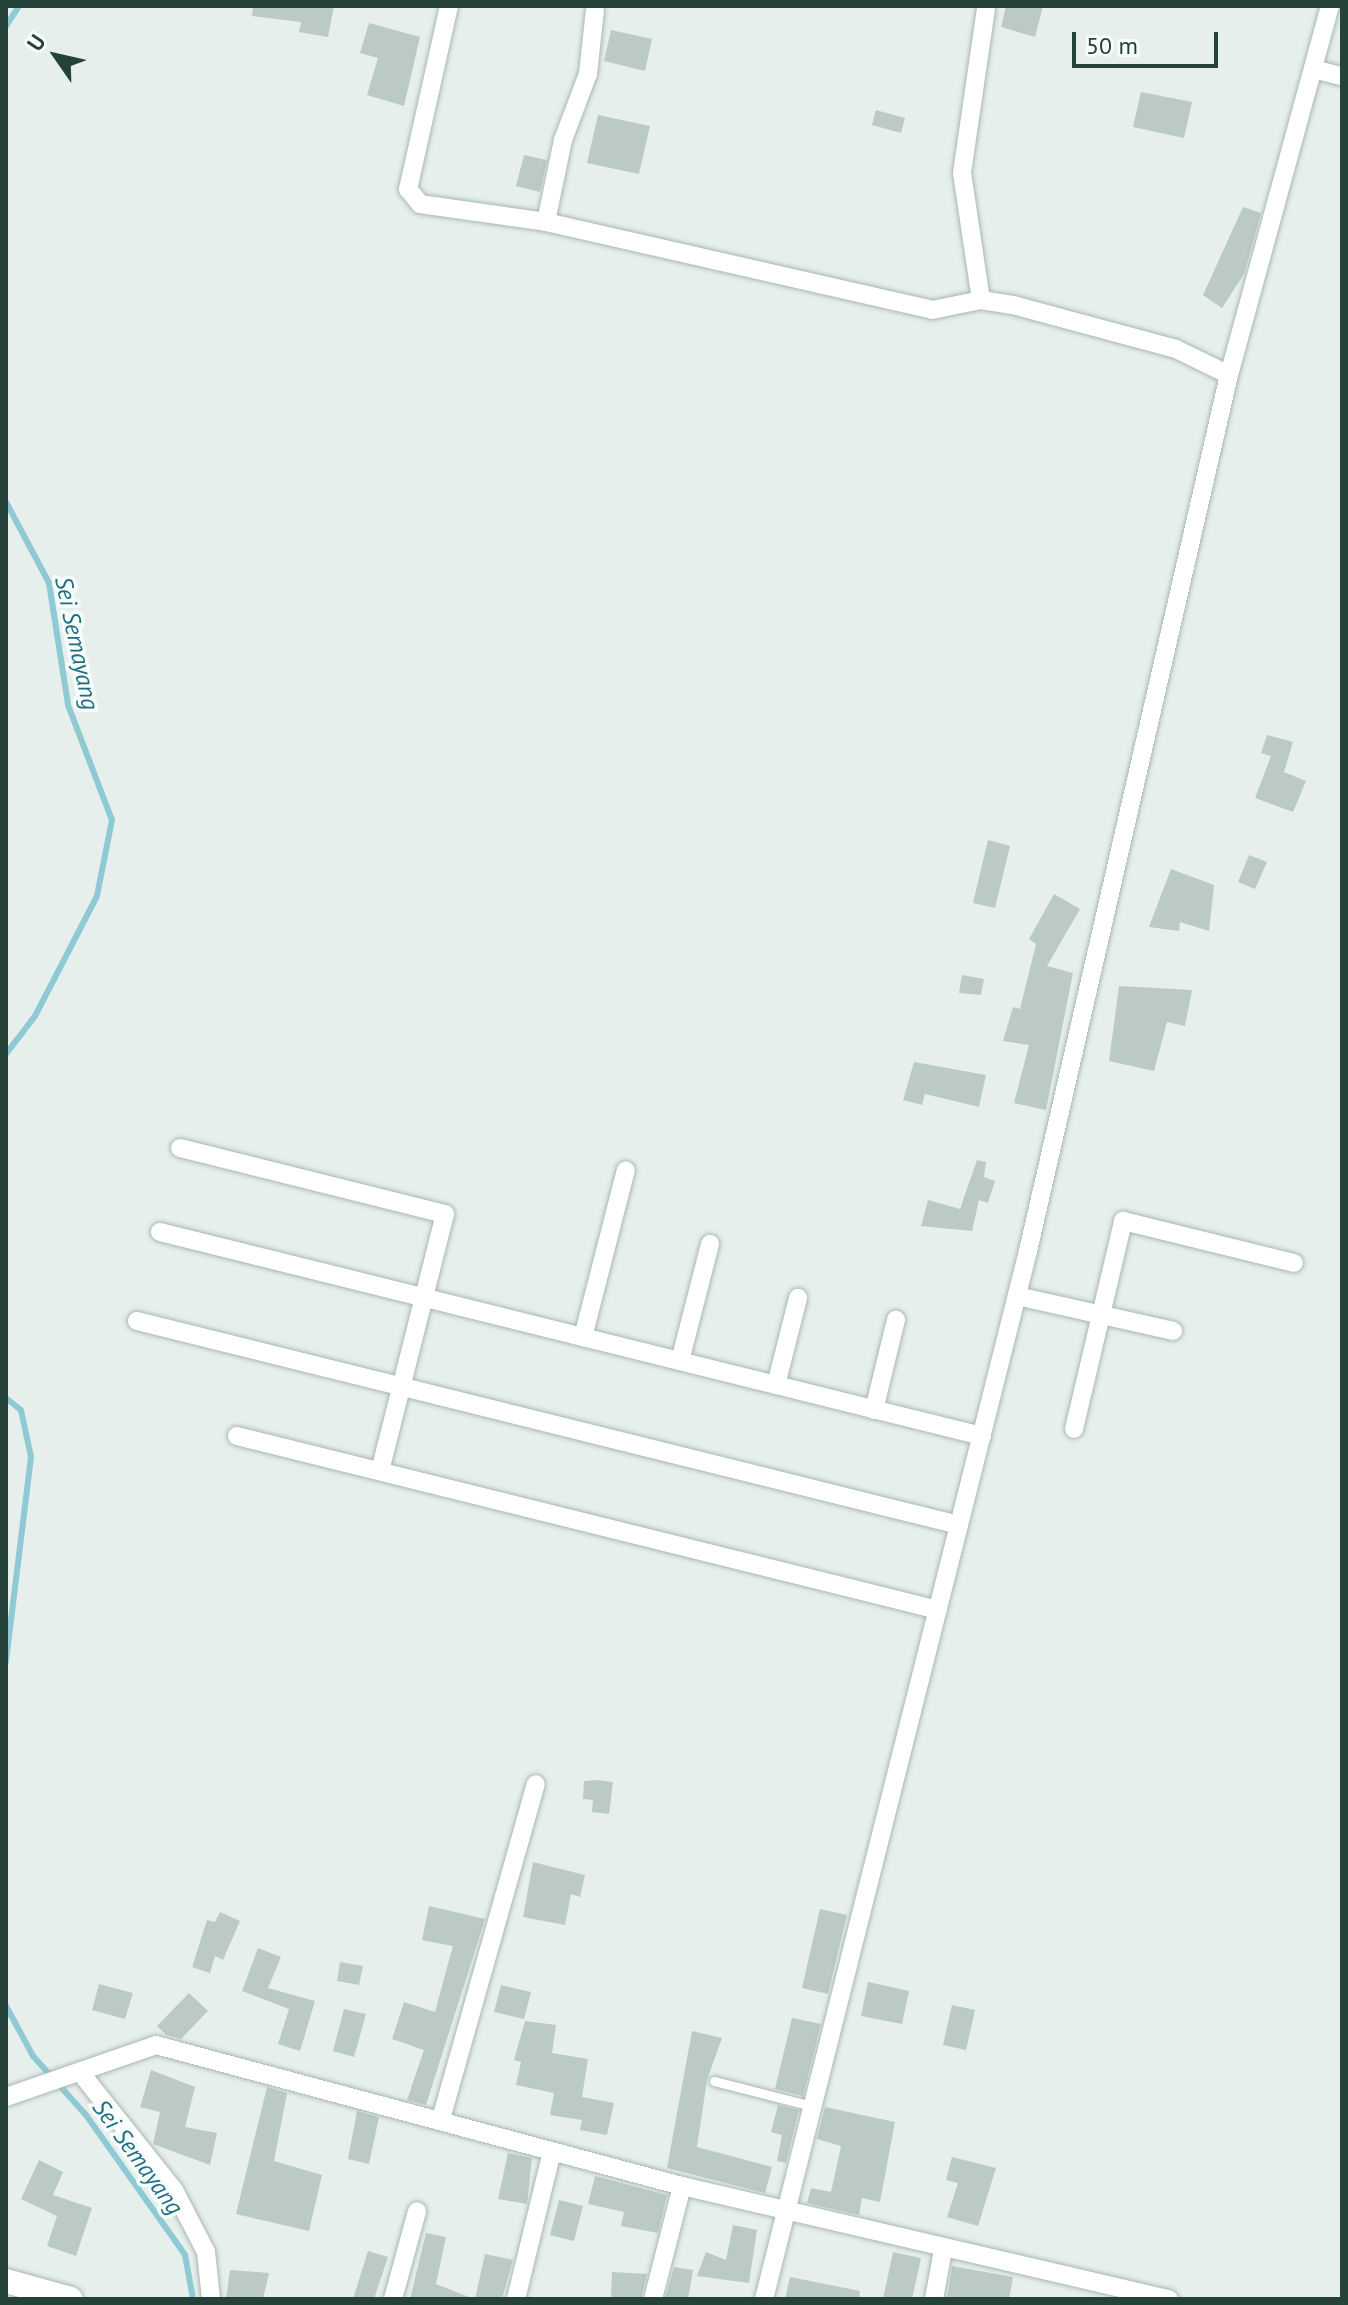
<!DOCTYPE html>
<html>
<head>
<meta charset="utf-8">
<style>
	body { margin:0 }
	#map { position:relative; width:1348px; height:2305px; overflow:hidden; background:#e6efeb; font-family:"PT Sans",sans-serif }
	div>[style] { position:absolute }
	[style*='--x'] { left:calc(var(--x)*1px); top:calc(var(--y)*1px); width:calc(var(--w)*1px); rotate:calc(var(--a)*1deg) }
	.stream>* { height:6px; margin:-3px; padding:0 3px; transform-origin:3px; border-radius:3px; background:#8ec9d4 }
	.building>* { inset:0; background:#bbcac4 }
	.roads { filter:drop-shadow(0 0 2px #a8b8b2) drop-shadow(0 0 2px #a8b8b2) }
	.service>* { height:9px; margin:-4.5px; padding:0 4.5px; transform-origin:4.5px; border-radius:4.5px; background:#fff }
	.minor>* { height:18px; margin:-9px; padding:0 9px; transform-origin:9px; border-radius:9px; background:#fff }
	.secondary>* { height:24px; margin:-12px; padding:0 12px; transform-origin:12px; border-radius:12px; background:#fff }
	span { translate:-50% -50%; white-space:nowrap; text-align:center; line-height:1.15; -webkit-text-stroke:7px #f7fbf9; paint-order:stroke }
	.water-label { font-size:24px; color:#1c6f80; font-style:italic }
	.frame { position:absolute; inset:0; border:8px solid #24423a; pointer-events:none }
	.north { position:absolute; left:16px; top:16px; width:80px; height:80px; -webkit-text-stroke:6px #f7fbf9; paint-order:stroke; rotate:304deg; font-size:22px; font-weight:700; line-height:32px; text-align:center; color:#24423a }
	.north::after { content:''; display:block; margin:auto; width:28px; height:36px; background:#24423a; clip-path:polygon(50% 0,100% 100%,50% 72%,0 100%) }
	.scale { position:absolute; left:1072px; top:32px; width:146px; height:36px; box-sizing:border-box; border:4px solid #24423a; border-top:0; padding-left:10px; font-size:24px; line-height:28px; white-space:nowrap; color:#24423a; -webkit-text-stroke:6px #f7fbf9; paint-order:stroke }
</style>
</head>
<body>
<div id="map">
	<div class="stream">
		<div style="--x:6;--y:26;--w:24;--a:-57"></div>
		<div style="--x:6;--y:502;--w:92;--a:62"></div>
		<div style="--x:49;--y:583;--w:123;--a:81.1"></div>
		<div style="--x:68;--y:705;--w:123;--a:69.1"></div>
		<div style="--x:112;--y:820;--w:77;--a:101.2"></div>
		<div style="--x:97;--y:896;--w:135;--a:117.3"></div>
		<div style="--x:35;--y:1016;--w:48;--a:127.3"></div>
		<div style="--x:6;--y:1398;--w:19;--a:39"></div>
		<div style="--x:21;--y:1410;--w:48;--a:78"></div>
		<div style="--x:31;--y:1457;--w:207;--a:97"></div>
		<div style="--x:6;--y:2006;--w:57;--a:61.6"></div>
		<div style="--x:33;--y:2056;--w:79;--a:48.1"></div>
		<div style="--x:86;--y:2115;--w:171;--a:54.7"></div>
		<div style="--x:185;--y:2255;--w:45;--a:79.7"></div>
	</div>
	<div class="building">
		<div style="clip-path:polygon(253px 6px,334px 6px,328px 37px,299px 32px,301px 22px,252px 16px)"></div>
		<div style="clip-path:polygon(1006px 6px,1043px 6px,1035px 37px,1001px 27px)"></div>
		<div style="clip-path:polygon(369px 23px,420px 37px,404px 106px,367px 95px,378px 58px,360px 53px)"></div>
		<div style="clip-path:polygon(611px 30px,652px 39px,645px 71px,604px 61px)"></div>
		<div style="clip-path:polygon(1141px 92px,1192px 102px,1184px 138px,1133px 127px)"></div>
		<div style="clip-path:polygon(876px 110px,905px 118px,901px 133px,872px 125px)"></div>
		<div style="clip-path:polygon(598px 115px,650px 126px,639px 174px,587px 163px)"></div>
		<div style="clip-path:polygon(524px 155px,547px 160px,540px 192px,516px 186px)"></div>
		<div style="clip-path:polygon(1243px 207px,1261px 213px,1244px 274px,1222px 308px,1203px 295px)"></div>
		<div style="clip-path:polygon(1267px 735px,1293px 742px,1284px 772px,1306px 781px,1293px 812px,1255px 798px,1271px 756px,1261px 753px)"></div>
		<div style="clip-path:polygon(988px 840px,1010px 846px,995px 908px,973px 903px)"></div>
		<div style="clip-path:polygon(1249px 855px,1267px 862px,1255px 889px,1238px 882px)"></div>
		<div style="clip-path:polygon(1171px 869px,1214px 885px,1209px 931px,1180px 922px,1179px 931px,1149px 927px)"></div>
		<div style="clip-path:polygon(1054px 894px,1080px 909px,1047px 966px,1073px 973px,1046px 1110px,1014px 1103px,1029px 1045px,1003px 1041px,1013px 1007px,1020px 1009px,1036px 944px,1029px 939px)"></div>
		<div style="clip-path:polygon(962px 975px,984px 979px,981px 995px,959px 993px)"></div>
		<div style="clip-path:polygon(1119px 986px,1192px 990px,1185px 1026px,1167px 1022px,1154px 1071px,1109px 1061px)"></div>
		<div style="clip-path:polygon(914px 1062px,986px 1075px,979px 1107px,925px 1094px,922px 1105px,903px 1100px)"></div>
		<div style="clip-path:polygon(977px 1160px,986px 1162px,984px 1177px,995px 1181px,988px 1203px,979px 1200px,972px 1231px,921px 1226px,928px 1200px,960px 1209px)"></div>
		<div style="clip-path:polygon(596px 1780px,613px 1782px,609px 1814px,592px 1812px,593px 1800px,583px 1799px,584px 1781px)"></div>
		<div style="clip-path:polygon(533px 1862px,585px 1875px,580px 1897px,571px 1894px,565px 1925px,523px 1917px)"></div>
		<div style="clip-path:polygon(429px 1906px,485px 1919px,426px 2105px,407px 2100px,424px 2050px,392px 2039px,404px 2002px,435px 2012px,446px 1971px,453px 1946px,422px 1940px)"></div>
		<div style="clip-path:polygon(820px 1909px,847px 1915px,828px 1994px,802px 1988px)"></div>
		<div style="clip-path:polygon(220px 1912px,240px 1921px,223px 1960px,215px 1956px,210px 1973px,192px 1967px,207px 1920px,215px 1922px)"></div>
		<div style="clip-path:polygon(258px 1948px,281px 1957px,268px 1988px,315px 2001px,300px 2051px,278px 2044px,289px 2009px,242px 1991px)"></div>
		<div style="clip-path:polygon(340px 1962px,363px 1966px,359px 1985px,337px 1981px)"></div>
		<div style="clip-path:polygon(868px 1982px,909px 1991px,902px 2024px,861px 2016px)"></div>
		<div style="clip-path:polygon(99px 1984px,133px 1993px,125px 2019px,92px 2010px)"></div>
		<div style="clip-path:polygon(501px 1985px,531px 1992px,524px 2019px,494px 2012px)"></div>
		<div style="clip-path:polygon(189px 1993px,208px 2011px,181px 2039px,166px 2035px,157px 2026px)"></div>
		<div style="clip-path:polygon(952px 2005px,975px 2010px,966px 2050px,943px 2045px)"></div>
		<div style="clip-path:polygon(344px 2009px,366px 2014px,354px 2057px,333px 2051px)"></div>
		<div style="clip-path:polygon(792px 2018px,821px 2024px,803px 2096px,775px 2089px)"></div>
		<div style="clip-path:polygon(525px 2021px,556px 2025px,552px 2053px,588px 2059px,582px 2097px,614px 2103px,607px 2135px,580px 2130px,582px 2120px,550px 2115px,554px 2093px,516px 2085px,521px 2062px,514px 2060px)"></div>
		<div style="clip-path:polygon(692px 2031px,722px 2038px,707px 2080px,697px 2147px,772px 2167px,765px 2193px,667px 2168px)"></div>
		<div style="clip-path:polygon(151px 2070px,195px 2087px,185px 2127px,217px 2133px,210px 2165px,153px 2144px,160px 2112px,140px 2107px)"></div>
		<div style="clip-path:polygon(267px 2087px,287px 2093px,274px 2161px,322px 2175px,309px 2231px,236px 2214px)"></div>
		<div style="clip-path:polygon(778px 2105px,799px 2110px,786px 2163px,777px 2161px,782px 2135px,771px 2132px)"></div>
		<div style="clip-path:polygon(825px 2107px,895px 2122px,880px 2202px,862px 2198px,859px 2215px,807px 2203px,811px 2188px,831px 2192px,841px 2146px,817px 2139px)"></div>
		<div style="clip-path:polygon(357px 2111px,379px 2117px,369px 2164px,348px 2159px)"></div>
		<div style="clip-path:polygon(508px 2153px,532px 2158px,527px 2204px,498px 2199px)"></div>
		<div style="clip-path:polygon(952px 2157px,996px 2168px,978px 2226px,947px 2217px,958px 2183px,946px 2180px)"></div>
		<div style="clip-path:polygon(39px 2160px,63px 2172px,53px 2195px,92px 2208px,76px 2256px,47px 2246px,57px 2216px,21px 2199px)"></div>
		<div style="clip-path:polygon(595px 2176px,667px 2195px,658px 2233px,621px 2226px,624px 2212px,588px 2204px)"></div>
		<div style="clip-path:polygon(559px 2200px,583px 2206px,574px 2241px,550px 2235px)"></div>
		<div style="clip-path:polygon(733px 2225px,757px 2230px,749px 2283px,697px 2276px,706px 2252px,726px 2260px)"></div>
		<div style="clip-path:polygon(426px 2233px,446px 2237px,436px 2284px,474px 2299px,410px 2299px)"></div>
		<div style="clip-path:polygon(368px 2251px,388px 2257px,374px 2299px,353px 2299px)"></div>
		<div style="clip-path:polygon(893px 2252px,921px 2258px,912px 2299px,883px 2299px)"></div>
		<div style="clip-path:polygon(485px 2254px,513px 2260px,502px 2299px,475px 2299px)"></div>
		<div style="clip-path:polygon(952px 2266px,1013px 2277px,1009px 2299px,947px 2299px)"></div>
		<div style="clip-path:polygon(674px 2267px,693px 2270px,688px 2299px,665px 2299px)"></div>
		<div style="clip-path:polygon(230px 2270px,269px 2273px,263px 2299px,226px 2299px)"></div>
		<div style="clip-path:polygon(612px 2272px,647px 2274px,641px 2299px,611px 2299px)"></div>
		<div style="clip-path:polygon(790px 2277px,860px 2291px,859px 2299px,785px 2299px)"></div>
	</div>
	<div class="roads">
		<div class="service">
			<div style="--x:714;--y:2081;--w:101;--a:14.3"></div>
		</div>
		<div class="minor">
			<div style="--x:449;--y:6;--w:188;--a:102.6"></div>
			<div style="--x:408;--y:189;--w:19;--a:51"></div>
			<div style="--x:420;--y:204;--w:127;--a:8.1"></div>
			<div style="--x:546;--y:222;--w:396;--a:12.8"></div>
			<div style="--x:932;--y:310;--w:50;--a:-11.5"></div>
			<div style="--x:981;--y:300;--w:32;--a:9"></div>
			<div style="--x:1013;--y:305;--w:169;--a:15.1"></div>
			<div style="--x:1176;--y:349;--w:59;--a:26.1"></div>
			<div style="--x:1313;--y:69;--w:30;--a:14"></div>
			<div style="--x:546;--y:222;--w:84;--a:-78.3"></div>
			<div style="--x:563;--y:140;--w:71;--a:-69.3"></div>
			<div style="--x:588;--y:74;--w:64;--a:-83.8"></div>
			<div style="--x:981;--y:300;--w:128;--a:-98.5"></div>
			<div style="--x:962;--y:173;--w:166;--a:-81.7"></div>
			<div style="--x:180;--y:1148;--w:273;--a:14"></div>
			<div style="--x:445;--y:1214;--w:265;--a:104.2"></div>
			<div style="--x:160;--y:1232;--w:847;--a:13.94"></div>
			<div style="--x:1017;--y:1296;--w:160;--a:12.6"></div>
			<div style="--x:137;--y:1321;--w:847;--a:13.94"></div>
			<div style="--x:583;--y:1337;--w:172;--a:-75.6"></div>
			<div style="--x:680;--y:1361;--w:121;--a:-75.6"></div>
			<div style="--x:776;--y:1385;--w:90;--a:-75.8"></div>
			<div style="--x:874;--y:1410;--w:93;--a:-76.3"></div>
			<div style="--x:1074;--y:1429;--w:214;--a:-76.7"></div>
			<div style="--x:1123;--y:1221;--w:176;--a:13.8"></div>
			<div style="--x:237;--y:1436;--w:722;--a:13.94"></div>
			<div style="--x:80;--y:2072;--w:151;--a:51.5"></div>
			<div style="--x:174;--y:2190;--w:70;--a:62.7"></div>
			<div style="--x:206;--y:2252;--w:47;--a:83.9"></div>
			<div style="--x:6;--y:2097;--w:159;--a:-19.1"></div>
			<div style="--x:156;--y:2045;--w:545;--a:15.01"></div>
			<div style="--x:682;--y:2186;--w:500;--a:13.1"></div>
			<div style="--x:441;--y:2119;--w:348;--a:-74.2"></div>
			<div style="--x:393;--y:2299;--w:91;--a:-74.7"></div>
			<div style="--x:516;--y:2299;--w:152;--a:-76.3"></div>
			<div style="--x:653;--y:2299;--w:117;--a:-75.6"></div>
			<div style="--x:764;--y:2299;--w:1081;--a:-75.86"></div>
			<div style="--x:1028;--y:1251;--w:899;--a:-77.08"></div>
			<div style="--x:1229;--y:375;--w:383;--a:-74.7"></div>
			<div style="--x:934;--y:2299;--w:50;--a:-79.6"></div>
		</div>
		<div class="secondary">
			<div style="--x:6;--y:2281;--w:67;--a:15.5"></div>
		</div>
	</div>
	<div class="water-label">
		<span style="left:77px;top:643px;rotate:78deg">Sei Semayang</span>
		<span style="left:138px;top:2157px;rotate:54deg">Sei Semayang</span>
	</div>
	<div class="frame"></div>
	<div class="north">U</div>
	<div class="scale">50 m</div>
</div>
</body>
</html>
